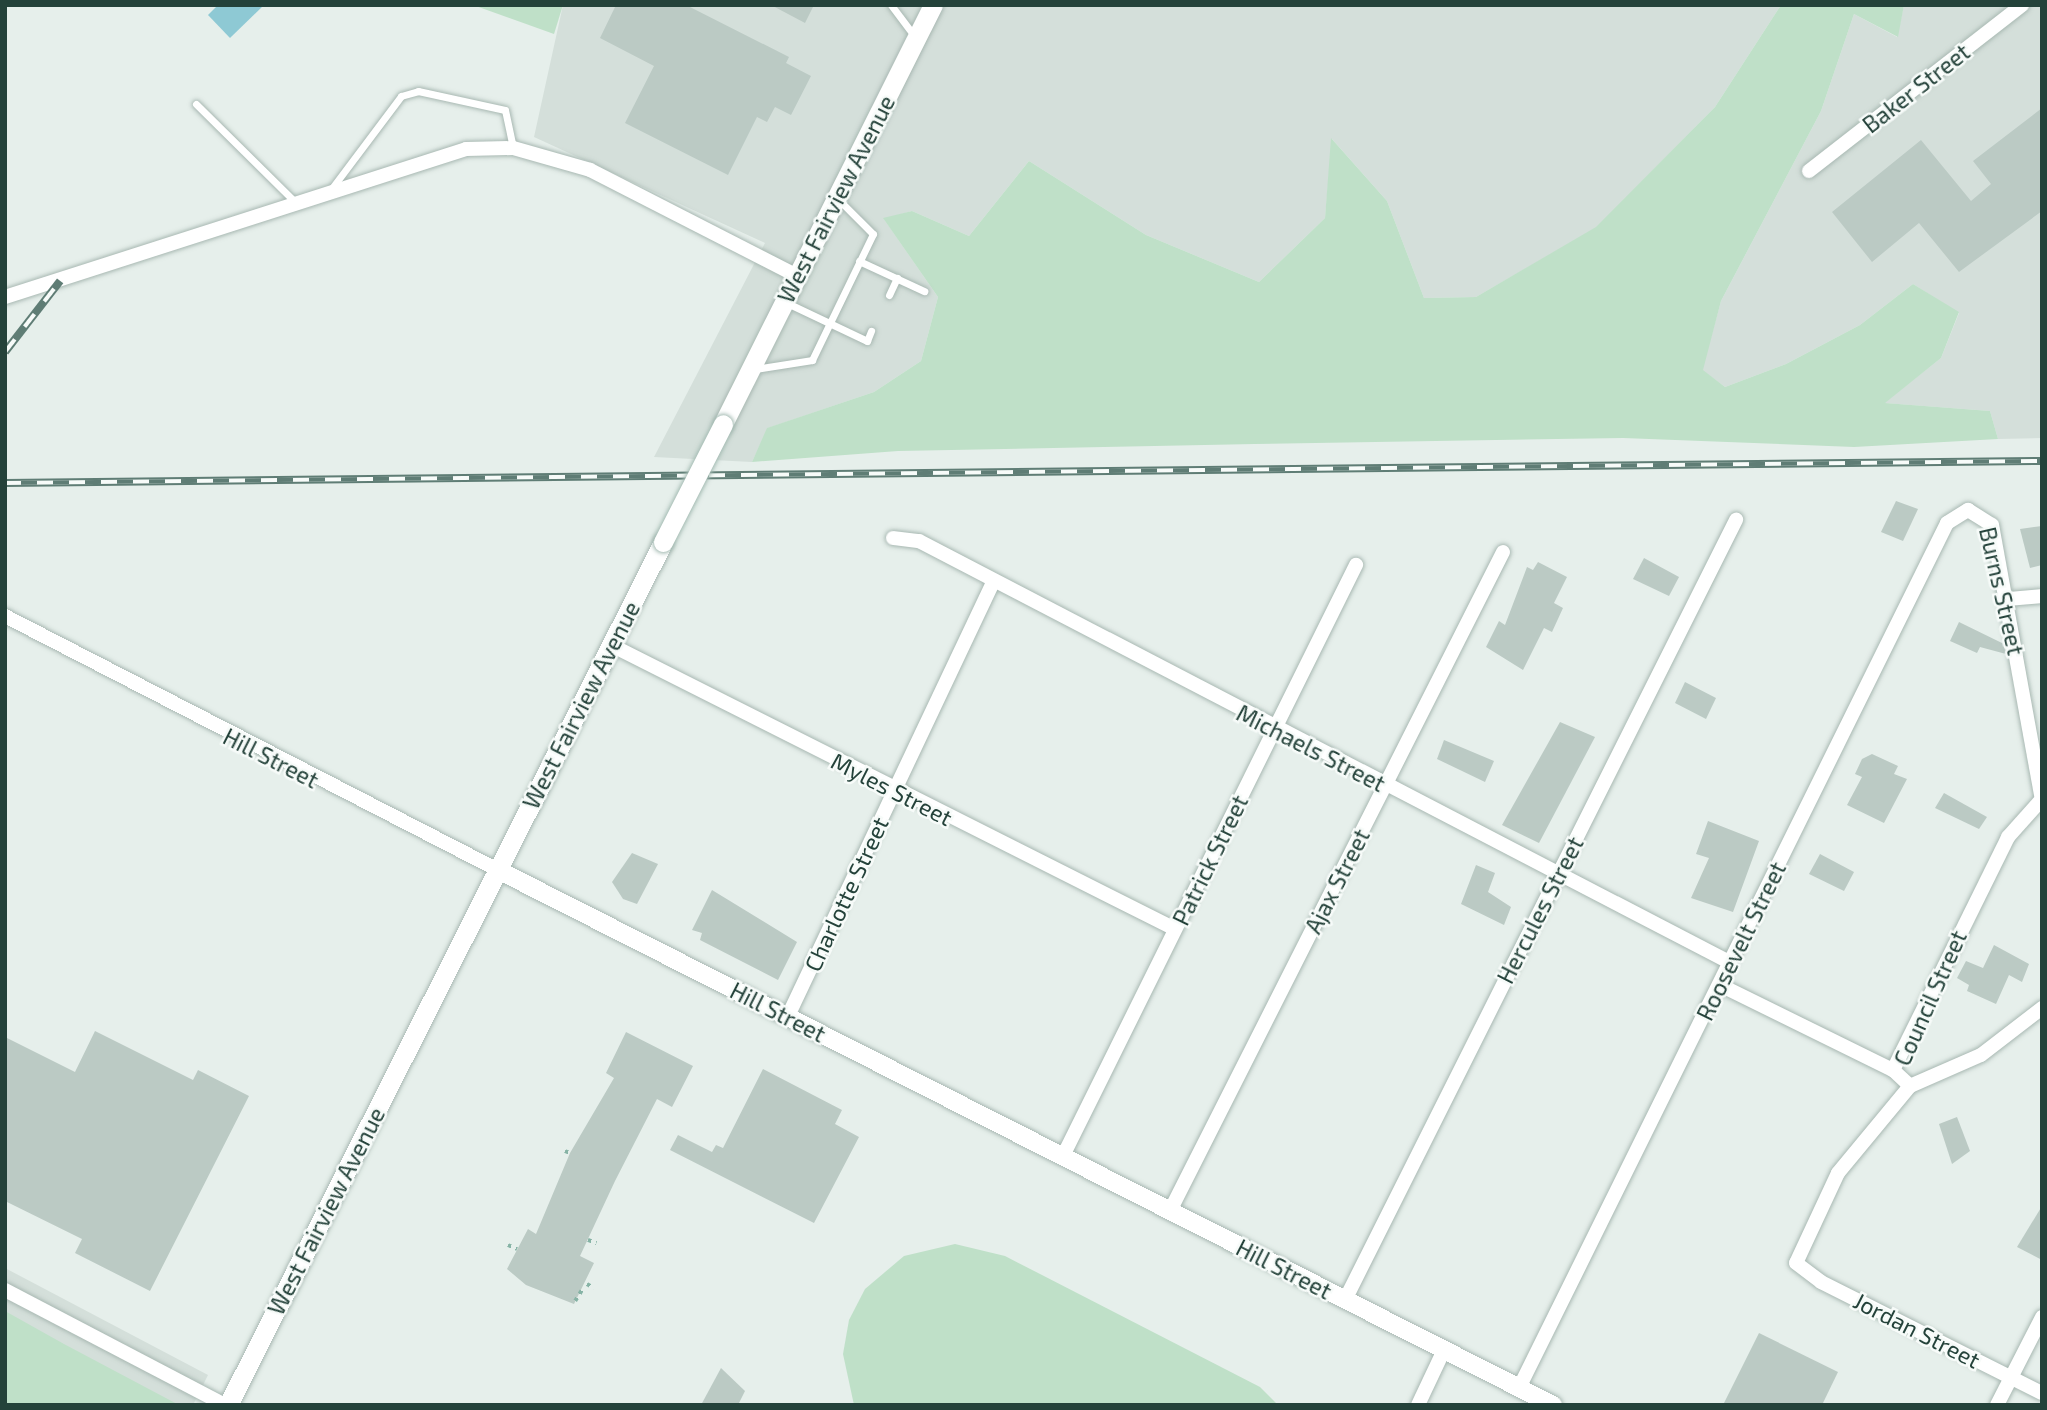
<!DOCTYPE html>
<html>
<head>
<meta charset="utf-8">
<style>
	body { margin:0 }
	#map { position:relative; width:2047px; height:1410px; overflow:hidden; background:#e6efeb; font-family:"Exo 2",sans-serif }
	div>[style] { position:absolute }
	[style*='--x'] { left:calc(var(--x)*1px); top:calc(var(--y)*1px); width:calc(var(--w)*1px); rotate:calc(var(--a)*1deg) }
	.built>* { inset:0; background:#d4dfda }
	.green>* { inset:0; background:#bfe0c8 }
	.water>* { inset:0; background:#8ec9d4 }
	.building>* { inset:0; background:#bbcac4 }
	.path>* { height:3.5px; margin-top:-1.75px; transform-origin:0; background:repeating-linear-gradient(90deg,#86b3a5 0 3.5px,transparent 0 8.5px) }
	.roads { filter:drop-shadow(0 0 2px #a8b8b2) drop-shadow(0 0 2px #a8b8b2) }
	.service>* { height:7px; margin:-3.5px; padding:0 3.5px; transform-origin:3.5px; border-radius:3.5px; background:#fff }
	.minor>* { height:14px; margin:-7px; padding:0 7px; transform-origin:7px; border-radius:7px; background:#fff }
	.tertiary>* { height:18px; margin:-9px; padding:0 9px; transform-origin:9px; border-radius:9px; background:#fff }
	.secondary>* { height:19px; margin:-9.5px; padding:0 9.5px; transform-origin:9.5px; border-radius:9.5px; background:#fff }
	.rail>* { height:8px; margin-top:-4px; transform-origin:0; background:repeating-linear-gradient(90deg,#f7fbf9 0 16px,#5f7d75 0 32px); box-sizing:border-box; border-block:2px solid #5f7d75 }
	.bridges { filter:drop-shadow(0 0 2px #a4bbb3) drop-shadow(0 0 2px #a4bbb3) }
	.secondary-bridge>* { height:19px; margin:-9.5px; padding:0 9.5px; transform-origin:9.5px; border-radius:9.5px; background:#fff }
	span { translate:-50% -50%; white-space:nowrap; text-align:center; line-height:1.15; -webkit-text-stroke:5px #f7fbf9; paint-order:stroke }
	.street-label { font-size:23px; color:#24423a }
	.frame { position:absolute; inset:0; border:7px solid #24423a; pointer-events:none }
</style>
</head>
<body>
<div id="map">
	<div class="built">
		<div style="clip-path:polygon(563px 5px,1781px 5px,1715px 107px,1596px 228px,1476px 297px,1424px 298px,1387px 201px,1332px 139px,1325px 218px,1259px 282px,1146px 235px,1029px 161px,969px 236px,912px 211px,884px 219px,938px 297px,921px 361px,874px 392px,768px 428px,752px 462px,654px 457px,765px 243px,534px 137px)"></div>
		<div style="clip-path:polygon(1904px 5px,2042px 5px,2042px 438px,1998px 439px,1990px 411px,1884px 403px,1941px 358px,1959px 313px,1913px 284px,1860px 325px,1786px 364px,1725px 387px,1702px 370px,1721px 301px,1821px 111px,1854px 14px,1897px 37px)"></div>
		<div style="clip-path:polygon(5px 1268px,208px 1375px,193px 1405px,5px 1405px)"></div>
	</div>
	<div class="green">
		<div style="clip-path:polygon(473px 5px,563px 5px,554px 34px)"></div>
		<div style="clip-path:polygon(1781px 5px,1904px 5px,1898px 37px,1854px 14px,1821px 111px,1721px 301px,1703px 370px,1725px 387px,1786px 364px,1860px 325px,1913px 284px,1959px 312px,1941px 358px,1885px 403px,1990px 411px,1998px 439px,1854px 447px,1623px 438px,1255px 444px,898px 451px,752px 462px,767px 428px,874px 392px,921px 361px,938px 297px,883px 218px,912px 211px,969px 236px,1029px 161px,1146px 235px,1259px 282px,1325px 218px,1331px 138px,1387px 201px,1424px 298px,1476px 297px,1596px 227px,1715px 107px)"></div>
		<div style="clip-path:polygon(955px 1244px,1005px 1256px,1260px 1387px,1278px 1405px,854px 1405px,843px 1354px,849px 1320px,865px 1289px,904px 1256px)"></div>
		<div style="clip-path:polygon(5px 1311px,64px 1344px,179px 1405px,5px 1405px)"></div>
	</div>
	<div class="water">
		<div style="clip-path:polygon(218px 5px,264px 5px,230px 38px,208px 15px)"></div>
	</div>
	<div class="building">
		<div style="clip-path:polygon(616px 5px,686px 5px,789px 57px,786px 63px,811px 76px,791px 115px,775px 107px,767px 122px,757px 117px,728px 175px,625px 123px,654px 66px,600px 38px)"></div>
		<div style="clip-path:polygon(771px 5px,814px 5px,805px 23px)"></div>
		<div style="clip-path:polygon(2042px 108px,2042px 211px,1959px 272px,1919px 223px,1872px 262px,1832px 212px,1921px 140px,1971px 201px,1991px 184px,1973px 161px)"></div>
		<div style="clip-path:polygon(1896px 501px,1918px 509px,1903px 541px,1881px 532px)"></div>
		<div style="clip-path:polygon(2042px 526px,2042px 565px,2030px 568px,2020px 529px)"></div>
		<div style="clip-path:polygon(1644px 558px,1679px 577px,1669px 596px,1633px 579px)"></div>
		<div style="clip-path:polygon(1538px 562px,1567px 577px,1554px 603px,1563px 608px,1552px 632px,1544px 628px,1523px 670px,1486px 647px,1499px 621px,1505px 625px,1527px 567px,1533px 570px)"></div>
		<div style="clip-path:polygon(1959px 622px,2004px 644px,2006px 654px,1980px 647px,1977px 653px,1950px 641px)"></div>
		<div style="clip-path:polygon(1685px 682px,1716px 698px,1706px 719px,1675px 703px)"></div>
		<div style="clip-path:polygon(1560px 722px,1595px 737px,1539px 843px,1502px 825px)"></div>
		<div style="clip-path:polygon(1444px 740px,1494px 761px,1485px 782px,1437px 759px)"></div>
		<div style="clip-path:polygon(1872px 754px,1898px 766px,1894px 774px,1907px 779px,1884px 823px,1847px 805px,1862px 777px,1855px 774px,1862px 759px)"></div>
		<div style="clip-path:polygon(1944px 793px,1987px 817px,1979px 829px,1935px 808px)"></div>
		<div style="clip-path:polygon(1708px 821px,1759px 841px,1733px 912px,1691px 898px,1709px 858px,1696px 854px)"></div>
		<div style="clip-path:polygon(632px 853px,658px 864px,637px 904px,623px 899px,612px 882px)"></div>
		<div style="clip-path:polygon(1820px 854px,1854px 872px,1844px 891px,1809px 874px)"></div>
		<div style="clip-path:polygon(1476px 865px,1495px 873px,1488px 892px,1511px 907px,1504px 925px,1461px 904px)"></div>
		<div style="clip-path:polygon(712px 890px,797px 942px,778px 980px,700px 940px,702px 933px,692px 930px)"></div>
		<div style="clip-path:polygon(1994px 945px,2029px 964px,2022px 982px,2009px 975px,1996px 1004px,1967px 991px,1969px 985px,1957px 978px,1966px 961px,1983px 968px)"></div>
		<div style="clip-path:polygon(95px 1031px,193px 1080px,198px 1070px,249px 1096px,150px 1291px,75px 1253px,82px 1239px,5px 1201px,5px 1037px,75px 1072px)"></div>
		<div style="clip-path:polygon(626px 1032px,693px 1066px,672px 1107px,657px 1099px,615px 1181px,580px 1256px,594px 1263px,574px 1304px,526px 1285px,507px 1269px,528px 1229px,536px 1234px,570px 1153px,614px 1078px,606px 1073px)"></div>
		<div style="clip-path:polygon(763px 1069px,842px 1110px,835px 1124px,859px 1137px,814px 1223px,670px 1150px,678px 1135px,712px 1152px,716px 1145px,723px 1148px)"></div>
		<div style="clip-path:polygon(1957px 1117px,1970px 1151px,1952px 1164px,1939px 1124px)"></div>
		<div style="clip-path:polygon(2042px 1206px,2042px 1260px,2017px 1247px)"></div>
		<div style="clip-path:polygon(1759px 1333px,1838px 1372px,1822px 1405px,1723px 1405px)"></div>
		<div style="clip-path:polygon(721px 1368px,745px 1391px,738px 1405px,701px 1405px)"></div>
	</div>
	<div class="path">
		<div style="--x:565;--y:1151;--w:5;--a:22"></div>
		<div style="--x:588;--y:1240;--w:9;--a:21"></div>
		<div style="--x:508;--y:1245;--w:10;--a:24"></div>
		<div style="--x:587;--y:1284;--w:8;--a:30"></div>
		<div style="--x:575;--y:1301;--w:15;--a:-58"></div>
	</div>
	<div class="roads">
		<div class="service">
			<div style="--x:891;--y:5;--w:38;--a:53"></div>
			<div style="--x:196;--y:104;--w:138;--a:44.7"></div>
			<div style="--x:332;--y:188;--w:115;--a:-53.1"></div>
			<div style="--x:401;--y:96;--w:18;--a:-16"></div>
			<div style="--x:418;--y:91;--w:89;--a:12.3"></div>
			<div style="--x:505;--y:110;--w:38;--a:78"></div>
			<div style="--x:859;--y:261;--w:72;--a:24.8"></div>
			<div style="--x:889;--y:295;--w:19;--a:-65"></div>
			<div style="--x:785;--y:302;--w:91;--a:25.4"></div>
			<div style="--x:867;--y:341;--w:11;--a:-68"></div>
			<div style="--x:755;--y:369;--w:58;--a:-9"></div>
			<div style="--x:812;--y:360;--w:140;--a:-64.2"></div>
			<div style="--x:873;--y:234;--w:49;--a:-135"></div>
		</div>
		<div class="minor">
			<div style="--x:1809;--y:171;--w:270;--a:-37.9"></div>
			<div style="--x:5;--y:297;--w:484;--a:-17.8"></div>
			<div style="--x:466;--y:149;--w:47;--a:-1.2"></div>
			<div style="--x:513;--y:148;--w:80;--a:15.9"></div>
			<div style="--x:590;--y:170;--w:233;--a:27.1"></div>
			<div style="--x:893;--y:538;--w:26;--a:7"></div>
			<div style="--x:919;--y:541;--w:913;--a:27.46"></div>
			<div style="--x:2008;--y:599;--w:34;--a:-5"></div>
			<div style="--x:5;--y:616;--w:555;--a:27.26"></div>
			<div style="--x:611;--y:645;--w:631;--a:26.73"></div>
			<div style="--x:1720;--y:985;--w:193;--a:26.2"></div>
			<div style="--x:1893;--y:1070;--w:23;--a:43"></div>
			<div style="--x:788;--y:1016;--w:481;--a:-64.7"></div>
			<div style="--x:1893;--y:1070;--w:260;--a:-63.7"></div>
			<div style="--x:2008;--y:837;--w:51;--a:-48.2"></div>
			<div style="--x:1910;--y:1086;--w:113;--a:129.6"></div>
			<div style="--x:1838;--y:1173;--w:99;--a:115"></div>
			<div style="--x:1796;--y:1263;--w:31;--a:37"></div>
			<div style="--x:1821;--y:1282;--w:247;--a:26.7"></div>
			<div style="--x:1910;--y:1086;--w:77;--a:-23.6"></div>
			<div style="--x:1981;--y:1055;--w:77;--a:-37.6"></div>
			<div style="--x:1063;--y:1156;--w:660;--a:-63.63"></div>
			<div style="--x:1171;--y:1209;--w:736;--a:-63.19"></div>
			<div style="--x:5;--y:1290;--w:248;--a:27.6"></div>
			<div style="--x:1345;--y:1300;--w:873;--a:-63.38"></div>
			<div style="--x:1519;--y:1388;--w:965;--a:-63.67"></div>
			<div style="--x:1947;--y:523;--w:25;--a:-32"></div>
			<div style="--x:1968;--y:510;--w:28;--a:32"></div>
			<div style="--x:1992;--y:525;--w:280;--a:79.7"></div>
			<div style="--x:1418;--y:1405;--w:61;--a:-64.7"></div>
			<div style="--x:1997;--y:1405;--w:99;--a:-62.9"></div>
		</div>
		<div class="tertiary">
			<div style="--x:498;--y:870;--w:1183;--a:26.89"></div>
		</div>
		<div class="secondary">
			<div style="--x:723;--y:424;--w:469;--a:-63.4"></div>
			<div style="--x:228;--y:1405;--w:966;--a:-63.25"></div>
		</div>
	</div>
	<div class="rail">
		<div style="--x:5;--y:352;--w:90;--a:-52.2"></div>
		<div style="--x:5;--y:483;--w:2037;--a:-0.62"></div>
	</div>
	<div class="bridges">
		<div class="secondary-bridge">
			<div style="--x:663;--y:542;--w:132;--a:-63"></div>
		</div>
	</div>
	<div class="street-label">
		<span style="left:1916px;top:88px;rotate:-38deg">Baker Street</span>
		<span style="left:836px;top:199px;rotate:-63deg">West Fairview Avenue</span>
		<span style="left:2002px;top:591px;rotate:77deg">Burns Street</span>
		<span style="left:581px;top:705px;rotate:-63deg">West Fairview Avenue</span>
		<span style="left:1311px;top:748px;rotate:27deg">Michaels Street</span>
		<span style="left:271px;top:758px;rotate:27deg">Hill Street</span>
		<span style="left:892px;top:789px;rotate:27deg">Myles Street</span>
		<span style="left:1210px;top:860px;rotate:-64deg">Patrick Street</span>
		<span style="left:1337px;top:881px;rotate:-63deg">Ajax Street</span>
		<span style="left:846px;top:894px;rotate:-65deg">Charlotte Street</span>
		<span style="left:1540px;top:910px;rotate:-63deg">Hercules Street</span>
		<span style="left:1741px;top:941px;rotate:-64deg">Roosevelt Street</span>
		<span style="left:1930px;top:998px;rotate:-66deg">Council Street</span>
		<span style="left:778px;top:1012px;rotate:27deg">Hill Street</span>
		<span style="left:326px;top:1211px;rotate:-63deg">West Fairview Avenue</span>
		<span style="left:1284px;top:1269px;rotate:27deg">Hill Street</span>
		<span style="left:1917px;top:1330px;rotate:27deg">Jordan Street</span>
	</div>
	<div class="frame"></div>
</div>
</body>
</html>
